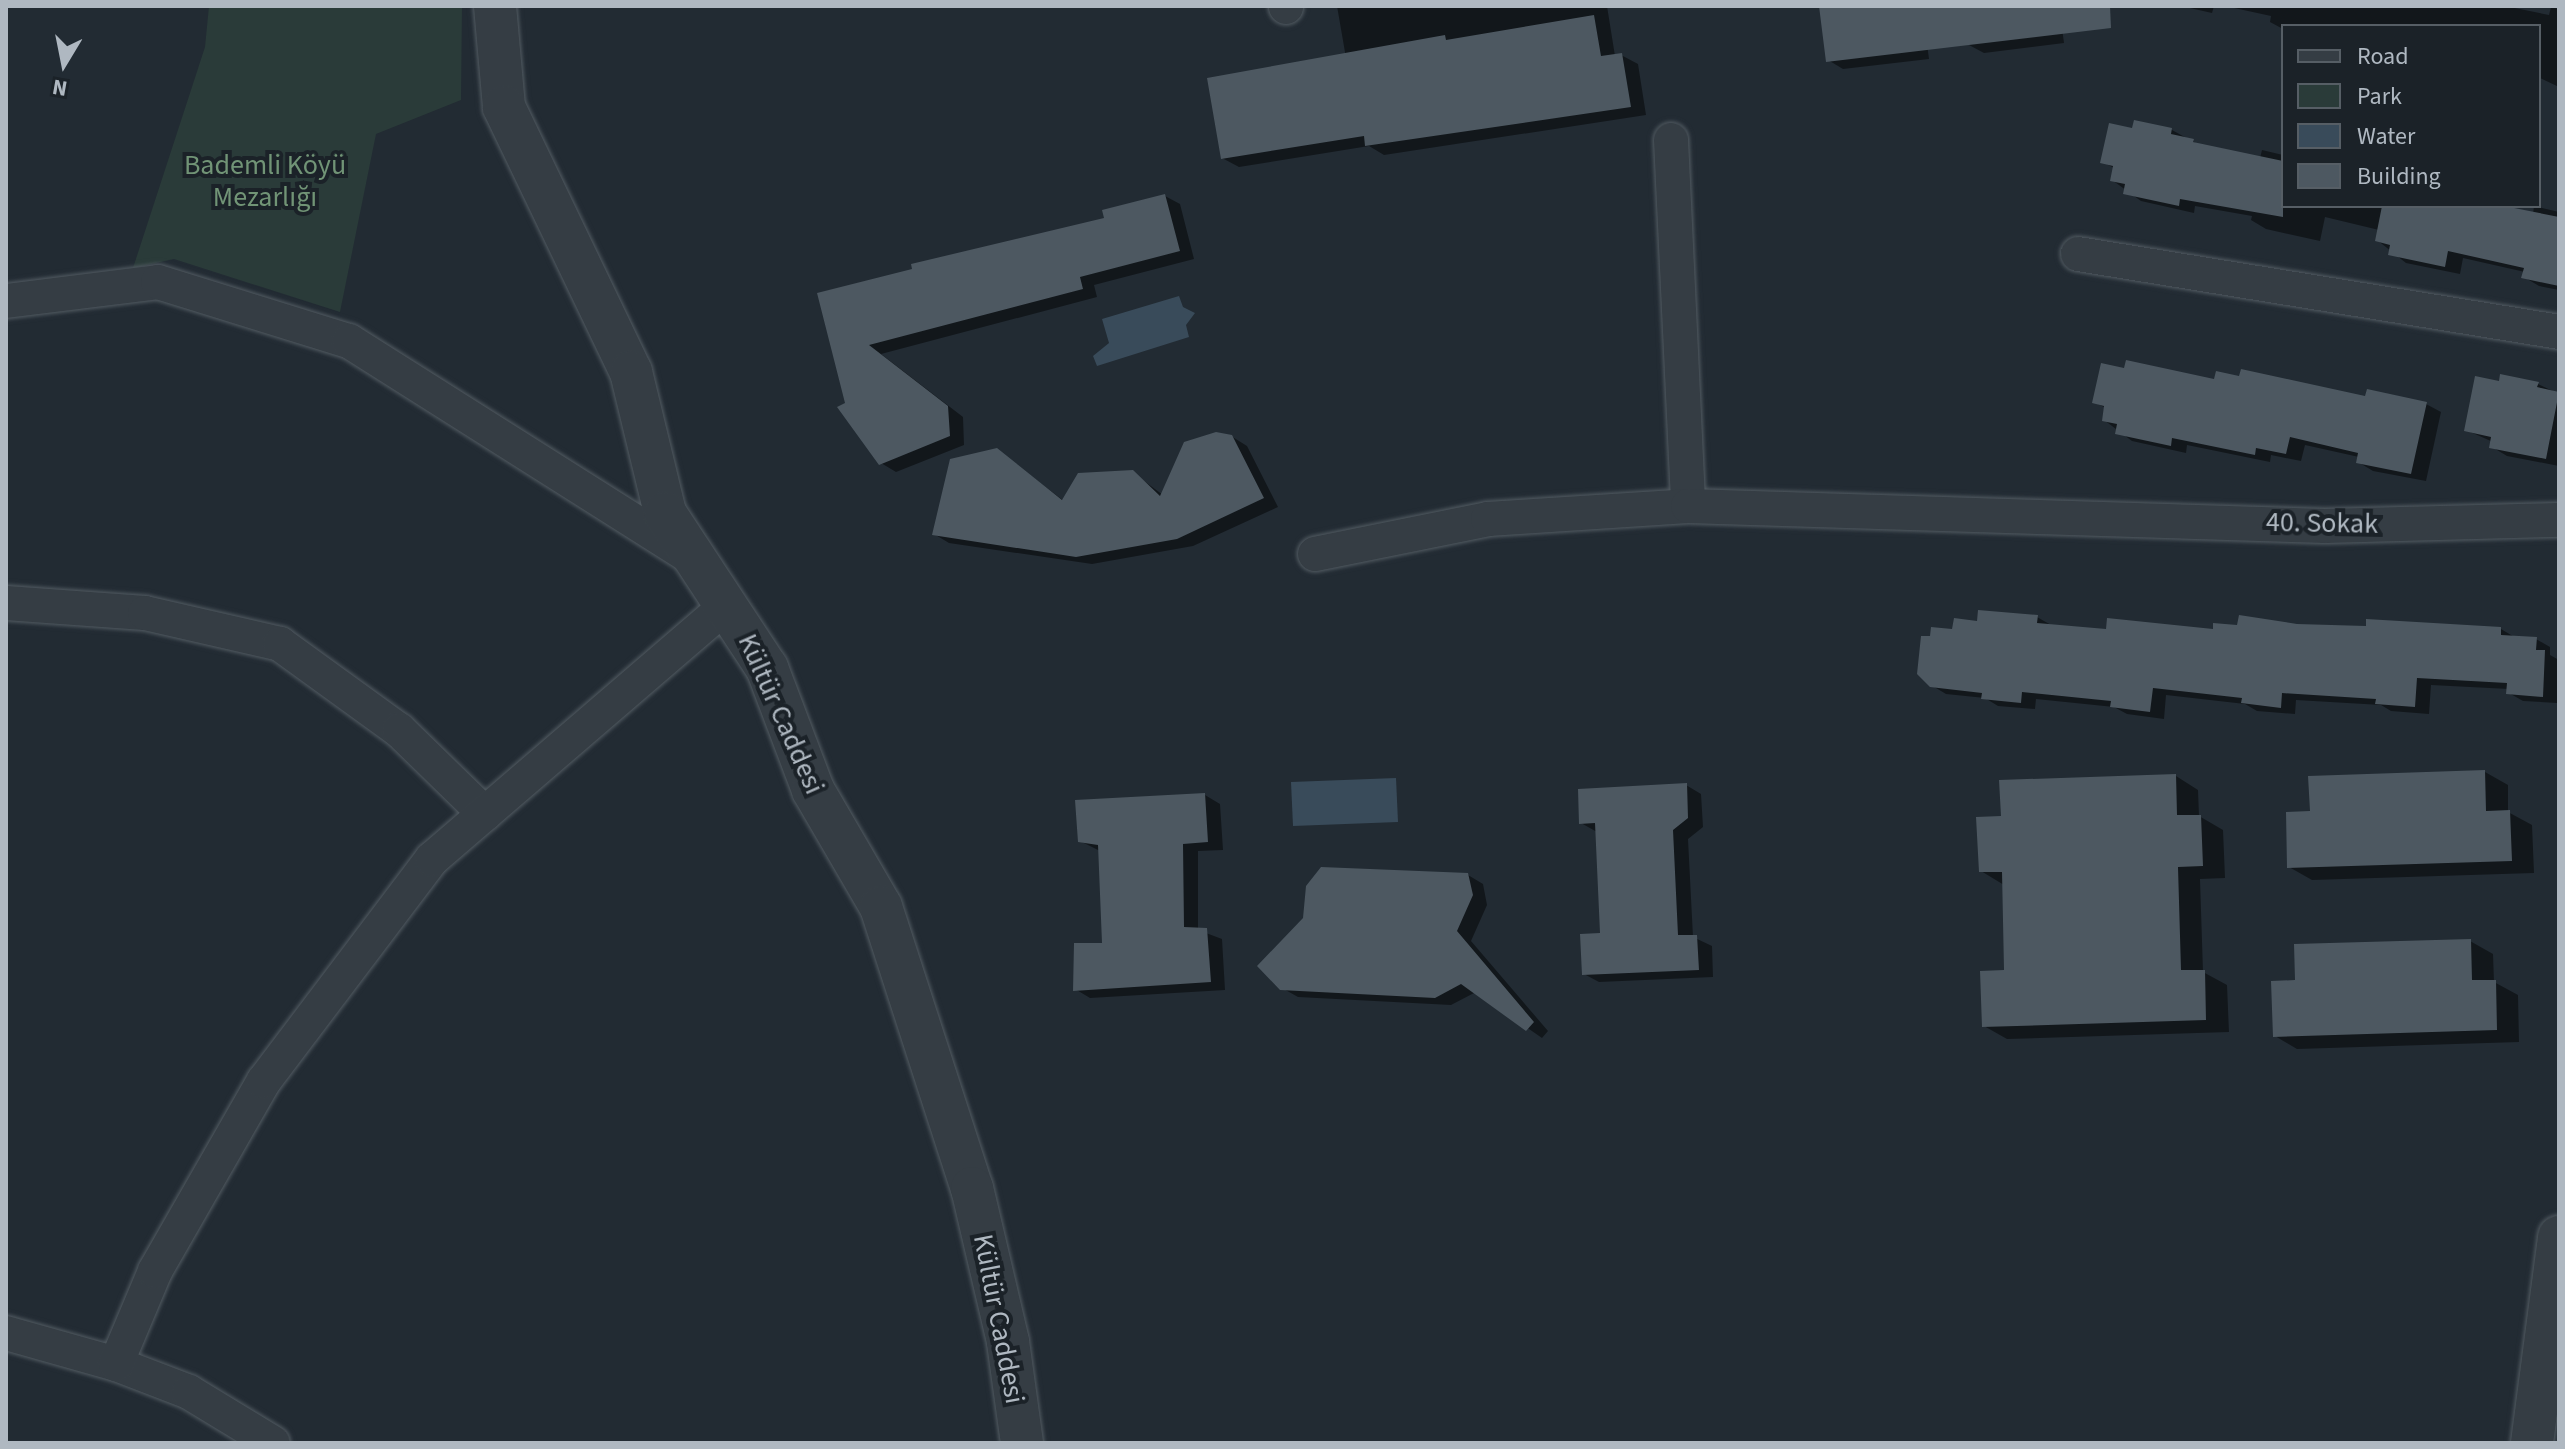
<!DOCTYPE html>
<html>
<head>
<meta charset="utf-8">
<style>
	body { margin:0 }
	#map { position:relative; width:2565px; height:1449px; overflow:hidden; background:#222b33; font-family:"Source Sans 3",sans-serif }
	div>[style] { position:absolute }
	[style*='--x'] { left:calc(var(--x)*1px); top:calc(var(--y)*1px); width:calc(var(--w)*1px); rotate:calc(var(--a)*1deg) }
	.green>* { inset:0; background:#2a3b39 }
	.water>* { inset:0; background:#394b5a }
	.shadow>* { inset:0; background:#0007 }
	.building>* { inset:0; background:#4d5861 }
	.roads { filter:drop-shadow(0 0 2px #525b62) drop-shadow(0 0 2px #525b62) }
	.minor>* { height:34px; margin:-17px; padding:0 17px; transform-origin:17px; border-radius:17px; background:#353d44 }
	.tertiary>* { height:42px; margin:-21px; padding:0 21px; transform-origin:21px; border-radius:21px; background:#353d44 }
	span { translate:-50% -50%; white-space:nowrap; text-align:center; line-height:1.15; -webkit-text-stroke:8px #1b2228; paint-order:stroke }
	.park-label { font-size:28px; color:#719476 }
	.street-label { font-size:28px; color:#afb8c1 }
	.frame { position:absolute; inset:0; border:8px solid #afb8c1; pointer-events:none }
	.legend { position:absolute; left:2281px; top:24px; width:260px; height:184px; box-sizing:border-box; background:#1b2228; border:2px solid #565e65; margin:0; padding:10px 14px; list-style:none; font-size:24px; color:#afb8c1 }
	.legend li { display:flex; align-items:center; gap:16px; height:40px }
	.legend b { width:40px; border:2px solid #565e65 }
	.north { position:absolute; left:24px; top:24px; width:80px; height:80px; -webkit-text-stroke:6px #1b2228; paint-order:stroke; rotate:190deg; font-size:22px; font-weight:700; line-height:32px; text-align:center; color:#afb8c1 }
	.north::after { content:''; display:block; margin:auto; width:28px; height:36px; background:#afb8c1; clip-path:polygon(50% 0,100% 100%,50% 72%,0 100%) }
</style>
</head>
<body>
<div id="map">
	<div class="green">
		<div style="clip-path:polygon(209px 6px,462px 6px,461px 100px,376px 134px,340px 312px,174px 259px,133px 268px,205px 47px)"></div>
	</div>
	<div class="water">
		<div style="clip-path:polygon(1179px 296px,1183px 307px,1195px 313px,1186px 325px,1189px 337px,1097px 366px,1093px 356px,1109px 343px,1102px 319px)"></div>
		<div style="clip-path:polygon(1396px 778px,1398px 822px,1293px 826px,1291px 782px)"></div>
	</div>
	<div class="shadow">
		<div style="clip-path:polygon(1337px 6px,1607px 6px,1615px 56px,1621px 55px,1638px 64px,1646px 115px,1384px 155px,1369px 146px,1239px 167px,1222px 158px,1346px 58px)"></div>
		<div style="clip-path:polygon(1821px 6px,1922px 6px,1929px 59px,1843px 69px,1828px 60px)"></div>
		<div style="clip-path:polygon(1966px 6px,2059px 6px,2064px 43px,1984px 53px,1969px 45px)"></div>
		<div style="clip-path:polygon(2181px 6px,2214px 6px,2212px 13px)"></div>
		<div style="clip-path:polygon(2225px 6px,2505px 6px,2549px 15px,2551px 7px,2559px 9px,2559px 87px,2540px 78px,2539px 26px,2283px 26px,2283px 29px,2270px 22px,2271px 16px)"></div>
		<div style="clip-path:polygon(2136px 122px,2172px 130px,2201px 146px,2260px 158px,2262px 150px,2283px 155px,2283px 206px,2480px 206px,2533px 214px,2534px 206px,2559px 212px,2559px 290px,2539px 286px,2524px 277px,2525px 272px,2463px 258px,2460px 274px,2406px 263px,2377px 240px,2379px 230px,2325px 217px,2320px 241px,2266px 229px,2251px 220px,2252px 216px,2195px 206px,2194px 213px,2141px 201px,2112px 180px,2114px 168px,2103px 162px,2134px 130px)"></div>
		<div style="clip-path:polygon(1165px 196px,1180px 204px,1194px 259px,1094px 285px,1097px 297px,881px 354px,963px 417px,964px 445px,896px 472px,881px 463px,847px 404px,820px 294px,1107px 219px)"></div>
		<div style="clip-path:polygon(2216px 381px,2426px 404px,2441px 412px,2426px 481px,2373px 471px,2358px 462px,2359px 457px,2305px 445px,2301px 461px,2271px 455px,2270px 462px,2187px 445px,2186px 453px,2132px 441px,2104px 420px,2106px 408px,2094px 402px)"></div>
		<div style="clip-path:polygon(2538px 384px,2559px 394px,2559px 466px,2507px 456px,2492px 447px,2493px 442px,2466px 430px)"></div>
		<div style="clip-path:polygon(1231px 436px,1247px 446px,1278px 507px,1193px 546px,1092px 564px,949px 543px,934px 534px,997px 450px,1064px 501px,1132px 472px,1163px 495px)"></div>
		<div style="clip-path:polygon(2037px 617px,2051px 625px,2108px 631px,2215px 631px,2297px 626px,2501px 629px,2516px 638px,2536px 639px,2550px 647px,2550px 655px,2559px 660px,2557px 703px,2523px 701px,2509px 693px,2509px 689px,2431px 685px,2429px 714px,2391px 711px,2381px 705px,2296px 700px,2295px 714px,2257px 711px,2245px 704px,2166px 695px,2164px 719px,2127px 714px,2114px 707px,2036px 699px,2035px 709px,1998px 706px,1985px 698px,1946px 694px,1931px 685px,1954px 631px,1979px 623px)"></div>
		<div style="clip-path:polygon(2485px 772px,2508px 785px,2508px 812px,2532px 825px,2534px 873px,2312px 880px,2289px 867px,2312px 813px)"></div>
		<div style="clip-path:polygon(2176px 776px,2198px 790px,2199px 816px,2223px 830px,2225px 878px,2200px 879px,2203px 972px,2227px 985px,2229px 1032px,2007px 1039px,1984px 1026px,2006px 972px,2004px 885px,1981px 871px,2003px 818px)"></div>
		<div style="clip-path:polygon(1686px 785px,1701px 794px,1703px 827px,1688px 839px,1693px 937px,1712px 946px,1713px 977px,1599px 982px,1584px 974px,1602px 935px,1597px 832px,1581px 823px)"></div>
		<div style="clip-path:polygon(1205px 795px,1220px 804px,1223px 850px,1198px 851px,1198px 930px,1222px 939px,1225px 990px,1090px 998px,1075px 989px,1104px 945px,1100px 851px,1080px 841px)"></div>
		<div style="clip-path:polygon(1468px 875px,1483px 884px,1487px 905px,1471px 941px,1548px 1031px,1542px 1038px,1476px 992px,1451px 1005px,1298px 997px,1282px 988px)"></div>
		<div style="clip-path:polygon(2470px 941px,2493px 954px,2494px 982px,2518px 995px,2519px 1042px,2297px 1049px,2275px 1036px,2297px 982px)"></div>
	</div>
	<div class="building">
		<div style="clip-path:polygon(1819px 6px,2110px 6px,2111px 28px,1826px 62px)"></div>
		<div style="clip-path:polygon(1594px 15px,1601px 56px,1622px 53px,1631px 107px,1365px 146px,1364px 136px,1221px 159px,1207px 78px,1445px 35px,1446px 40px)"></div>
		<div style="clip-path:polygon(2134px 120px,2172px 128px,2171px 134px,2194px 139px,2193px 142px,2283px 161px,2283px 217px,2180px 199px,2179px 206px,2123px 194px,2125px 184px,2110px 181px,2113px 166px,2100px 163px,2109px 123px,2132px 128px)"></div>
		<div style="clip-path:polygon(1165px 194px,1180px 251px,1080px 277px,1083px 289px,869px 345px,948px 406px,950px 436px,879px 465px,837px 407px,845px 403px,817px 293px,912px 269px,911px 264px,1104px 218px,1102px 210px)"></div>
		<div style="clip-path:polygon(2382px 206px,2504px 206px,2559px 217px,2559px 286px,2521px 278px,2524px 268px,2448px 251px,2445px 267px,2388px 255px,2390px 245px,2375px 241px)"></div>
		<div style="clip-path:polygon(2126px 360px,2214px 379px,2216px 371px,2239px 376px,2241px 369px,2365px 396px,2367px 389px,2427px 402px,2411px 474px,2356px 463px,2358px 453px,2290px 437px,2286px 454px,2256px 448px,2255px 455px,2172px 438px,2171px 446px,2115px 434px,2117px 424px,2102px 421px,2104px 406px,2092px 403px,2101px 363px,2124px 368px)"></div>
		<div style="clip-path:polygon(2500px 374px,2539px 382px,2537px 387px,2559px 392px,2546px 459px,2489px 448px,2491px 437px,2464px 431px,2475px 376px,2499px 381px)"></div>
		<div style="clip-path:polygon(1216px 432px,1232px 435px,1264px 498px,1177px 539px,1076px 557px,932px 535px,950px 459px,997px 448px,1062px 500px,1078px 473px,1133px 470px,1160px 496px,1184px 442px)"></div>
		<div style="clip-path:polygon(1978px 610px,2038px 615px,2037px 623px,2106px 629px,2107px 618px,2213px 629px,2213px 623px,2237px 625px,2239px 615px,2297px 624px,2366px 626px,2366px 619px,2501px 627px,2501px 635px,2537px 637px,2536px 650px,2545px 650px,2543px 697px,2506px 694px,2507px 683px,2417px 678px,2415px 707px,2375px 704px,2376px 699px,2282px 693px,2281px 708px,2241px 703px,2242px 698px,2153px 688px,2150px 712px,2110px 707px,2111px 701px,2022px 692px,2021px 703px,1981px 699px,1982px 693px,1930px 687px,1917px 674px,1921px 636px,1930px 636px,1931px 627px,1952px 629px,1954px 618px,1977px 621px)"></div>
		<div style="clip-path:polygon(2485px 770px,2486px 811px,2510px 810px,2512px 861px,2287px 868px,2286px 812px,2310px 811px,2308px 776px)"></div>
		<div style="clip-path:polygon(2176px 774px,2177px 815px,2201px 815px,2203px 866px,2178px 867px,2181px 970px,2205px 970px,2206px 1020px,1982px 1027px,1980px 971px,2004px 970px,2002px 872px,1979px 872px,1976px 817px,2001px 816px,1999px 780px)"></div>
		<div style="clip-path:polygon(1687px 783px,1688px 818px,1673px 830px,1678px 935px,1697px 935px,1699px 970px,1582px 975px,1580px 934px,1600px 933px,1595px 823px,1579px 824px,1578px 789px)"></div>
		<div style="clip-path:polygon(1205px 793px,1208px 842px,1183px 844px,1184px 927px,1207px 928px,1211px 982px,1073px 991px,1074px 943px,1102px 943px,1098px 845px,1078px 842px,1075px 800px)"></div>
		<div style="clip-path:polygon(1321px 867px,1468px 873px,1473px 895px,1457px 931px,1534px 1022px,1526px 1031px,1461px 984px,1435px 998px,1280px 990px,1257px 966px,1303px 918px,1306px 886px)"></div>
		<div style="clip-path:polygon(2471px 939px,2472px 980px,2496px 980px,2497px 1030px,2273px 1037px,2271px 981px,2295px 980px,2294px 944px)"></div>
	</div>
	<div class="roads">
		<div class="minor">
			<div style="--x:1286;--y:6;--w:1;--a:90"></div>
			<div style="--x:1671;--y:140;--w:366;--a:87.3"></div>
			<div style="--x:2078;--y:254;--w:487;--a:9.2"></div>
			<div style="--x:6;--y:301;--w:153;--a:-7.1"></div>
			<div style="--x:158;--y:282;--w:200;--a:17.2"></div>
			<div style="--x:349;--y:341;--w:406;--a:32.3"></div>
			<div style="--x:1315;--y:554;--w:177;--a:-11.4"></div>
			<div style="--x:1488;--y:519;--w:200;--a:-3.7"></div>
			<div style="--x:1688;--y:506;--w:637;--a:1.8"></div>
			<div style="--x:2325;--y:526;--w:234;--a:-1.5"></div>
			<div style="--x:6;--y:603;--w:139;--a:4.1"></div>
			<div style="--x:145;--y:613;--w:139;--a:12.9"></div>
			<div style="--x:280;--y:644;--w:147;--a:35.9"></div>
			<div style="--x:399;--y:730;--w:120;--a:44.3"></div>
			<div style="--x:6;--y:1333;--w:114;--a:15.7"></div>
			<div style="--x:116;--y:1364;--w:78;--a:21"></div>
			<div style="--x:189;--y:1392;--w:98;--a:31.3"></div>
			<div style="--x:116;--y:1364;--w:101;--a:-67.2"></div>
			<div style="--x:155;--y:1271;--w:219;--a:-60.2"></div>
			<div style="--x:264;--y:1081;--w:278;--a:-52.9"></div>
			<div style="--x:432;--y:859;--w:386;--a:-40.7"></div>
		</div>
		<div class="tertiary">
			<div style="--x:495;--y:6;--w:101;--a:84.9"></div>
			<div style="--x:504;--y:107;--w:294;--a:64.4"></div>
			<div style="--x:631;--y:372;--w:145;--a:76.4"></div>
			<div style="--x:665;--y:513;--w:186;--a:56.7"></div>
			<div style="--x:767;--y:668;--w:130;--a:69.3"></div>
			<div style="--x:813;--y:790;--w:135;--a:59.8"></div>
			<div style="--x:881;--y:907;--w:295;--a:72.1"></div>
			<div style="--x:972;--y:1188;--w:158;--a:76.8"></div>
			<div style="--x:1008;--y:1342;--w:102;--a:82.1"></div>
			<div style="--x:2532;--y:1443;--w:208;--a:-82.5"></div>
		</div>
	</div>
	<div class="park-label">
		<span style="left:265px;top:181px">Bademli Köyü<br>Mezarlığı</span>
	</div>
	<div class="street-label">
		<span style="left:2322px;top:523px;rotate:1deg">40. Sokak</span>
		<span style="left:781px;top:714px;rotate:66deg">Kültür Caddesi</span>
		<span style="left:999px;top:1319px;rotate:79deg">Kültür Caddesi</span>
	</div>
	<div class="frame"></div>
	<ul class="legend">
	<li><b style="height:10px;background:#353d44"></b>Road</li>
	<li><b style="height:22px;background:#2a3b39"></b>Park</li>
	<li><b style="height:22px;background:#394b5a"></b>Water</li>
	<li><b style="height:22px;background:#4d5861"></b>Building</li>
	</ul>
	<div class="north">N</div>
</div>
</body>
</html>
